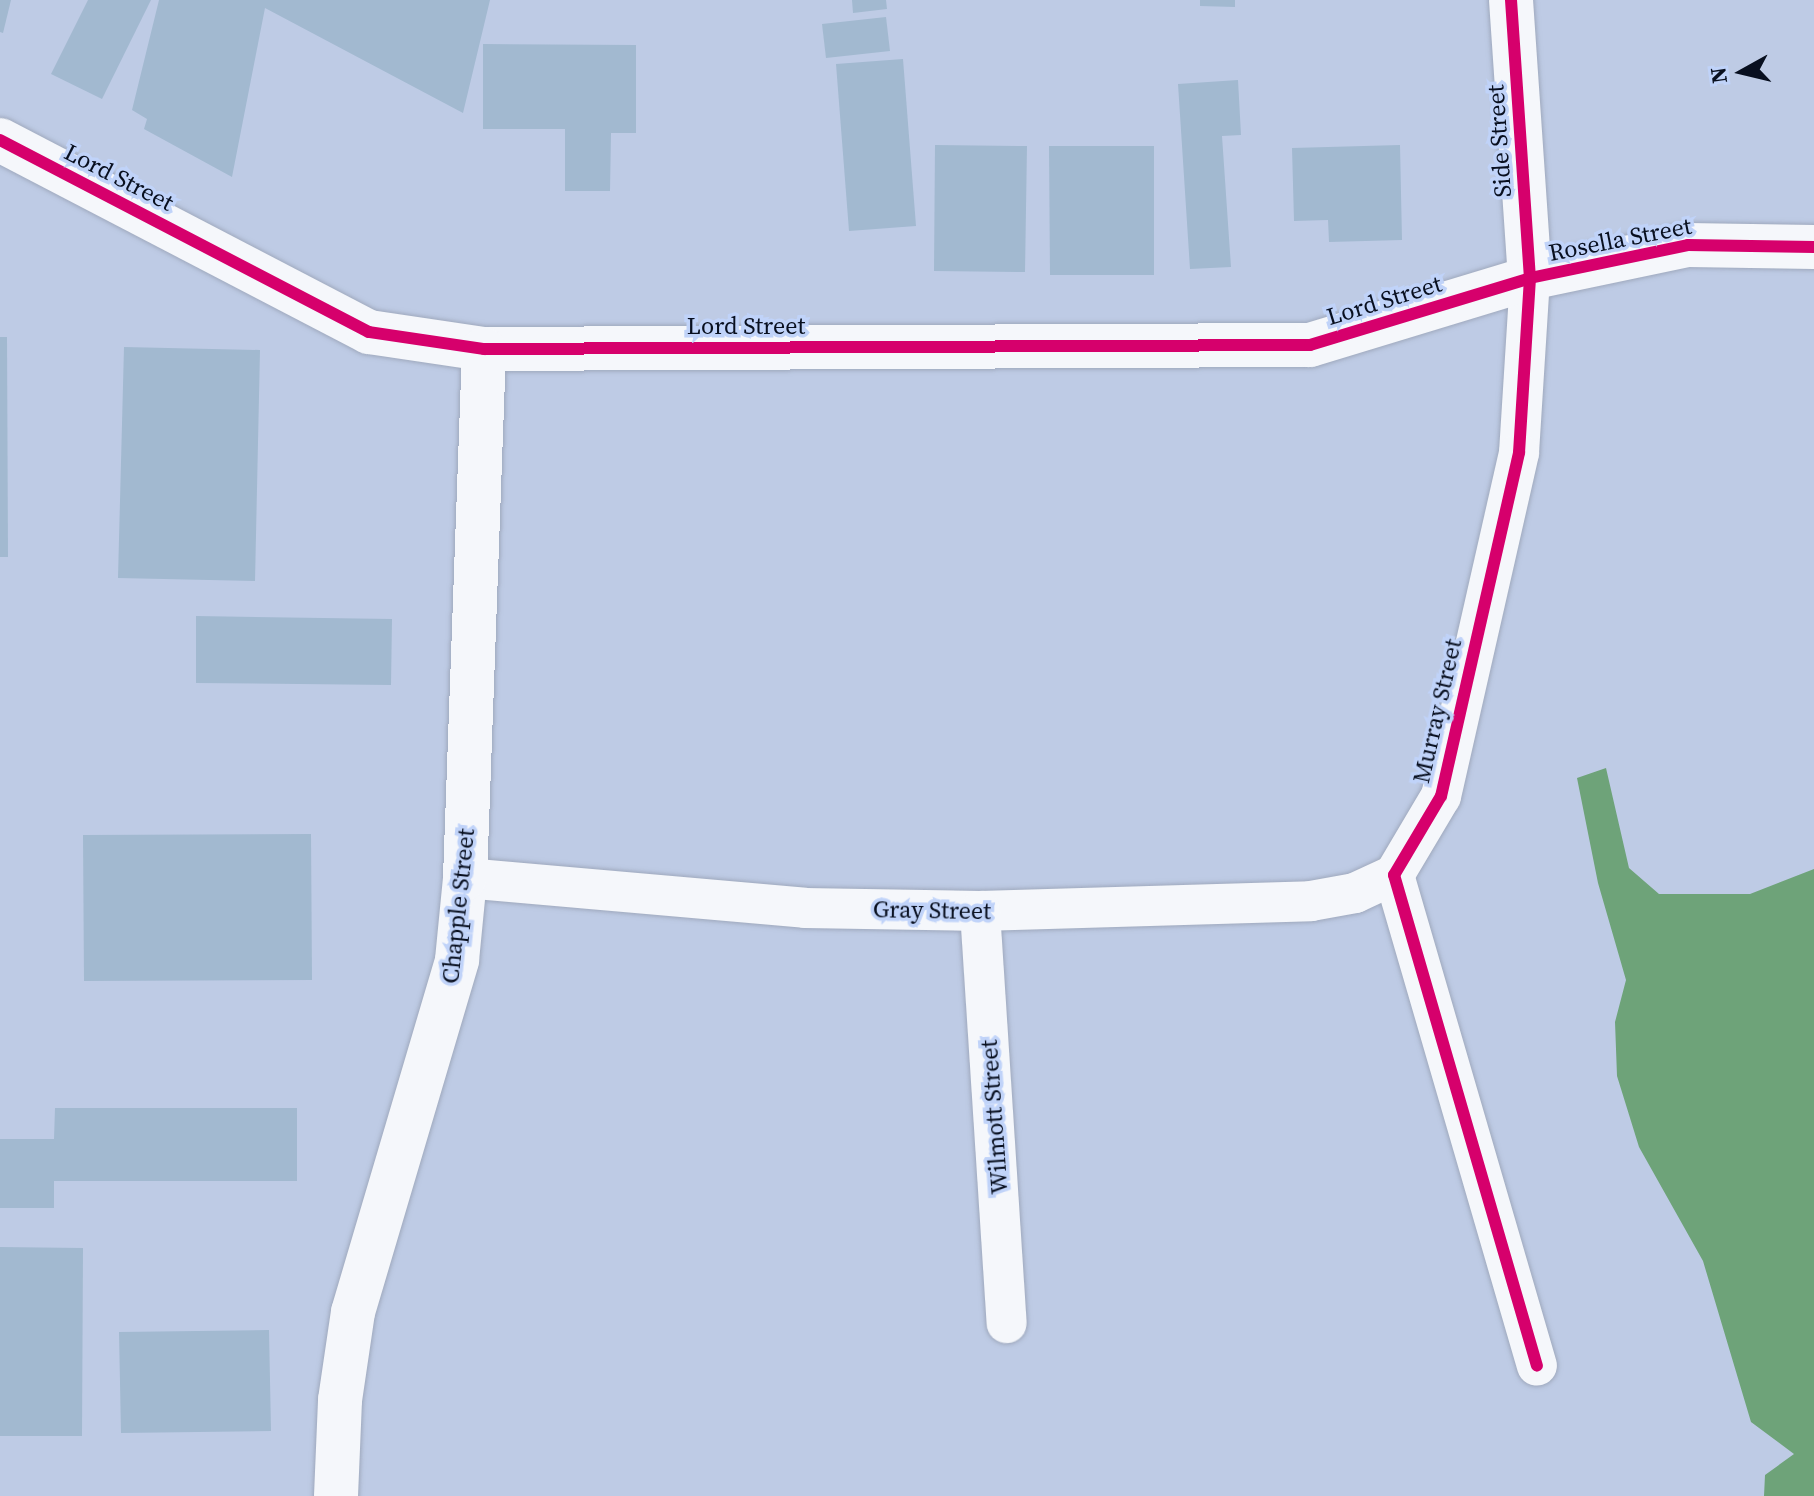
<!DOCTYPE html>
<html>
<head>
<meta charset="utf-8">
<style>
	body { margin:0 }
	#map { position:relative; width:1814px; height:1496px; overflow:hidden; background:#becbe5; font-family:"Source Serif 4",serif }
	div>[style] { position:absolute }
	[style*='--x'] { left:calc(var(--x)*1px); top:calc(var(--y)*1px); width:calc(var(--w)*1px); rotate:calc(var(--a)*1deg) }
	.water>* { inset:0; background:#6ea379 }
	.building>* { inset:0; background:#a2b9d0 }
	.roads { filter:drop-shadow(0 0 2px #9fa9bd) drop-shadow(0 0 2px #9fa9bd) }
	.minor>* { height:40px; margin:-20px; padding:0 20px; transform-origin:20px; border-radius:20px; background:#f5f7fb }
	.tertiary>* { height:44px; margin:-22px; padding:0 22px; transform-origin:22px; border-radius:22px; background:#f5f7fb }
	.cycleway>* { height:12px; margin:-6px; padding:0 6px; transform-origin:6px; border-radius:6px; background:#d6006c }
	span { translate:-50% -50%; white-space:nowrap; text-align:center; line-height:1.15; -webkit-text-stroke:7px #c0d3f9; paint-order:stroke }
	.street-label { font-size:24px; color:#080f1f }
	.north { position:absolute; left:1702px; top:32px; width:80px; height:80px; -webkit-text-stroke:6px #c0d3f9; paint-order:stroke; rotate:262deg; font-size:22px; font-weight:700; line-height:32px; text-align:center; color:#080f1f }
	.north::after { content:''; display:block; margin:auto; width:28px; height:36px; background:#080f1f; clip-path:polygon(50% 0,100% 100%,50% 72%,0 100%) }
</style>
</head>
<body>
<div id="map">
	<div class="water">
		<div style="clip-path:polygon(1606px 768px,1629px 868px,1659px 894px,1750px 894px,1814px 869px,1814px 1496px,1764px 1496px,1765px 1475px,1794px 1454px,1751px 1422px,1703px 1261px,1639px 1147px,1617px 1076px,1615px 1022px,1626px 980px,1598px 883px,1577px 778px)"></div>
	</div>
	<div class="building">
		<div style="clip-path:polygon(0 0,11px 0,3px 33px,0 32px)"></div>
		<div style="clip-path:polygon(88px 0,151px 0,102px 99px,51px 74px)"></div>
		<div style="clip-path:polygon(159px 0,490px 0,463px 113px,265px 8px,232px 177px,144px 129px,147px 119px,132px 110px)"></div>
		<div style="clip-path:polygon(852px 0,886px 0,887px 9px,853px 13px)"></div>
		<div style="clip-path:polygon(1200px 0,1235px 0,1235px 7px,1200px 6px)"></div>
		<div style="clip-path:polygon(886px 17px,890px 51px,826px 58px,822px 24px)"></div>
		<div style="clip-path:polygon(483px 44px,636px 45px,636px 133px,611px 133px,610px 191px,565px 191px,565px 129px,483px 129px)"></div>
		<div style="clip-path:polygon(903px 59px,916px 226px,849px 231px,836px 64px)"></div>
		<div style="clip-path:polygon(1238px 80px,1241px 135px,1222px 136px,1231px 267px,1190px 269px,1178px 84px)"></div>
		<div style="clip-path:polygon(935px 145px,1027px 146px,1025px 272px,934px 271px)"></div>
		<div style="clip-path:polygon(1400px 145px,1402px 240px,1329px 242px,1328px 220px,1294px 221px,1292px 148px)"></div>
		<div style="clip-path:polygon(1049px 146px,1154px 146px,1154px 275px,1050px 275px)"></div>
		<div style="clip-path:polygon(0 337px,7px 337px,8px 557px,0 557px)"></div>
		<div style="clip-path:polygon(124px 347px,260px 350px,255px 581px,118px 578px)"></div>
		<div style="clip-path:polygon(196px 616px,392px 619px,391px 685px,196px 683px)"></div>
		<div style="clip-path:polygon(311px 834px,312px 980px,84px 981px,83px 835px)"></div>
		<div style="clip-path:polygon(55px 1108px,297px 1108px,297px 1181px,54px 1181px,54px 1208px,0 1208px,0 1139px,54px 1139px)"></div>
		<div style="clip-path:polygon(0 1247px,83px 1248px,82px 1436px,0 1436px)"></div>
		<div style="clip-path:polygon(269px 1330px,271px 1431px,121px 1433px,119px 1332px)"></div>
	</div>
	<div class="roads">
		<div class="minor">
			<div style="--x:1530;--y:278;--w:175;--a:93.6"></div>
			<div style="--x:1519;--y:453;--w:352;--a:102.8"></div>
			<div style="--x:1441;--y:796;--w:92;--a:120.7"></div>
			<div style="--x:1394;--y:875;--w:511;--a:73.76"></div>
			<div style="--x:465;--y:878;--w:341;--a:5"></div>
			<div style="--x:805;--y:908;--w:175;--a:1"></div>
			<div style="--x:980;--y:911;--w:331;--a:-1.7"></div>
			<div style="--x:1311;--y:901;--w:45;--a:-10.3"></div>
			<div style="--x:1355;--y:893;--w:43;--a:-24.8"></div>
			<div style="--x:980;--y:911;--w:413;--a:86.3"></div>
		</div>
		<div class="tertiary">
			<div style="--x:1511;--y:0;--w:279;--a:86.1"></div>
			<div style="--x:0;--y:140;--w:416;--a:27.5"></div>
			<div style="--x:369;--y:332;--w:116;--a:8.4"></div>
			<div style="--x:484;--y:349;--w:826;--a:-0.28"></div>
			<div style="--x:1310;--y:345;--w:230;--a:-16.9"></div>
			<div style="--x:1530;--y:278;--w:161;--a:-11.8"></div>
			<div style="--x:1688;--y:245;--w:126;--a:0.9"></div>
			<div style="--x:336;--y:1496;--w:96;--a:-87.6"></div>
			<div style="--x:340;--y:1400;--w:89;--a:-81.6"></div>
			<div style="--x:353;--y:1312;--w:367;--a:-73.5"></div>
			<div style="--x:457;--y:960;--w:82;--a:-84.4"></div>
			<div style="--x:465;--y:878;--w:529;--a:-87.94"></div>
		</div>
	</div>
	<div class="cycleway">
		<div style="--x:1511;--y:0;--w:279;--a:86.1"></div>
		<div style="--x:1530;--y:278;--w:175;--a:93.6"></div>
		<div style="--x:1519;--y:453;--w:352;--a:102.8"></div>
		<div style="--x:1441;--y:796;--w:92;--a:120.7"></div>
		<div style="--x:1394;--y:875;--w:511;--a:73.76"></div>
		<div style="--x:0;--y:140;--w:416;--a:27.5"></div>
		<div style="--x:369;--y:332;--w:116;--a:8.4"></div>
		<div style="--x:484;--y:349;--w:826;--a:-0.28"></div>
		<div style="--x:1310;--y:345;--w:230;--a:-16.9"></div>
		<div style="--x:1530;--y:278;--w:161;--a:-11.8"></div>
		<div style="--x:1688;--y:245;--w:126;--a:0.9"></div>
	</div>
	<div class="street-label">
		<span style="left:1499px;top:141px;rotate:-94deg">Side Street</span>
		<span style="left:119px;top:177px;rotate:27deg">Lord Street</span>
		<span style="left:1620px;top:239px;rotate:-11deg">Rosella Street</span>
		<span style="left:1384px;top:300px;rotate:-17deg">Lord Street</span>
		<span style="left:746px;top:326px">Lord Street</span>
		<span style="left:1437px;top:711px;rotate:-77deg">Murray Street</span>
		<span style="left:458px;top:906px;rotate:-84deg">Chapple Street</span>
		<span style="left:932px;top:910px;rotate:1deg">Gray Street</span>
		<span style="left:994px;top:1117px;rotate:-94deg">Wilmott Street</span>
	</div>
	<div class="north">N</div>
</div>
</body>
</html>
